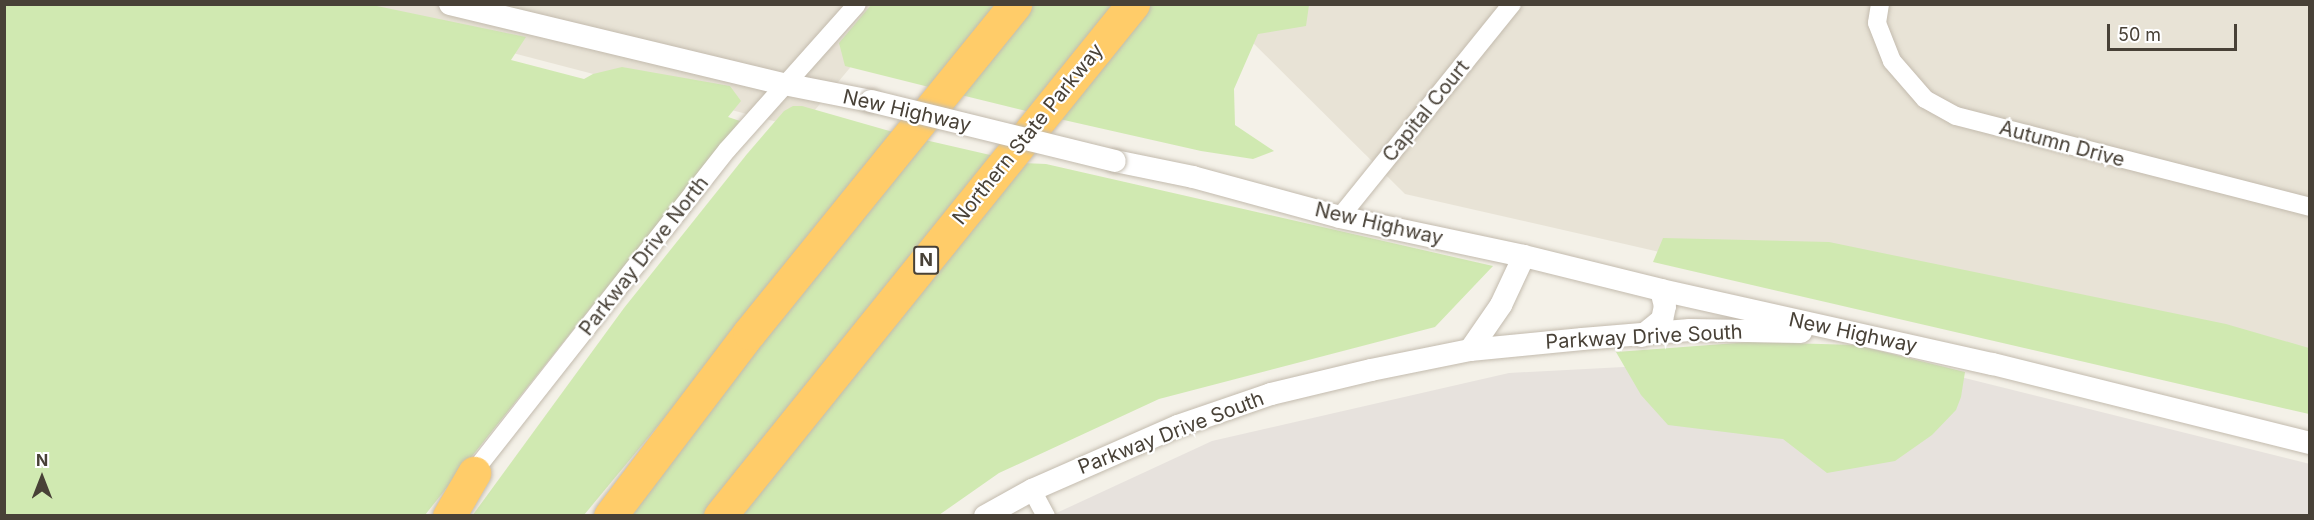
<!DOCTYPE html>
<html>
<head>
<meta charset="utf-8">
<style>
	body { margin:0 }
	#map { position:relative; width:2314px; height:520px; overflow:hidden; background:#f4f1e8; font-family:Inter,sans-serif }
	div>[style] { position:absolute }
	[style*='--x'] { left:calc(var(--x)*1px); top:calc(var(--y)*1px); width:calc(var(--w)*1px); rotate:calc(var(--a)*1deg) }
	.residential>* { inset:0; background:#e8e3d6 }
	.industrial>* { inset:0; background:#e7e2dd }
	.green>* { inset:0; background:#d0e9b1 }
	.roads { filter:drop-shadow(0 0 2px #c3bbae) drop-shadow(0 0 2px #c3bbae) }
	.minor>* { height:18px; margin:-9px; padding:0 9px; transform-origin:9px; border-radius:9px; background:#fff }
	.tertiary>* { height:22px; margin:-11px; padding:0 11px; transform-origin:11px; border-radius:11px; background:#fff }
	.motorway>* { height:33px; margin:-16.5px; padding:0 16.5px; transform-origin:16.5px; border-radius:16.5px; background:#ffcc69 }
	.bridges { filter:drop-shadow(0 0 2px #c3bbae) drop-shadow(0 0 2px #c3bbae) }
	.tertiary-bridge>* { height:22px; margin:-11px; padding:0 11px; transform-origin:11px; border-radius:11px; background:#fff }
	span { translate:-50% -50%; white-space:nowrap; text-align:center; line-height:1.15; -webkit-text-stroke:4.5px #fff; paint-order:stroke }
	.shield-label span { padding:2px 4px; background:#fff; border:2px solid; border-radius:4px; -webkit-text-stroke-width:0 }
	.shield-label { font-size:18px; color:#484137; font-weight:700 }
	.street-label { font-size:20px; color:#484137 }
	.frame { position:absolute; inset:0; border:6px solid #484137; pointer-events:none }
	.north { position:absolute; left:12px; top:448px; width:60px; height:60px; -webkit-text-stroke:4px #fff; paint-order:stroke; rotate:0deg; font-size:16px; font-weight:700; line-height:24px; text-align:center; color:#484137 }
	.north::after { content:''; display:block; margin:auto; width:21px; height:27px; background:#484137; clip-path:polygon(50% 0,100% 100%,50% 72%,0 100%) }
	.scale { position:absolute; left:2107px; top:24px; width:130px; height:27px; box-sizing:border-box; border:3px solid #484137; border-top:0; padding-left:8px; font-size:18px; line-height:21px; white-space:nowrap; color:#484137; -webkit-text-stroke:4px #fff; paint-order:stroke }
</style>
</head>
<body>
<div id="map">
	<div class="residential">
		<div style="clip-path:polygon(1234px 4px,2309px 5px,2309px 400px,1405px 194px,1225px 15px)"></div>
		<div style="clip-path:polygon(329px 5px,902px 5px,800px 128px)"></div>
	</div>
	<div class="industrial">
		<div style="clip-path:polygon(1868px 354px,2310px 464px,2309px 516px,1050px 516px,1212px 441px,1509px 373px)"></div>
	</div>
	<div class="green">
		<div style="clip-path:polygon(4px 5px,372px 5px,526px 37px,511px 60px,584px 79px,593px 74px,622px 67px,730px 86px,741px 101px,728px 117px,740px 121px,425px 515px,5px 515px)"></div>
		<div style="clip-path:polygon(871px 5px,999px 5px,933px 88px,845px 66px,839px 43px)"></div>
		<div style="clip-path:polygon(1029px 5px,1118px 5px,1030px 112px,957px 94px)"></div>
		<div style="clip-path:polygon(1151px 5px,1309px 5px,1306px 26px,1258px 34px,1234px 89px,1235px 125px,1274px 151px,1253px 159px,1201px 151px,1055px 118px)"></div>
		<div style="clip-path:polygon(793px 106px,802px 106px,900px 134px,584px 515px,472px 516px,624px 308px,747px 154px,784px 111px)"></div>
		<div style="clip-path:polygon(925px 140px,999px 157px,707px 515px,619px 516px)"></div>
		<div style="clip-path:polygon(1023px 163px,1046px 164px,1493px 266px,1435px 327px,1159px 399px,999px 473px,939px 515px,735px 516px)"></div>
		<div style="clip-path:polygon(1663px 238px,1829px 242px,2226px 324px,2309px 348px,2309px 414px,1653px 262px)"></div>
		<div style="clip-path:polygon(1750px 342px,1856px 345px,1965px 372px,1961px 397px,1956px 410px,1932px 435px,1895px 461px,1827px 473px,1783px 439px,1668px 425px,1641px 395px,1616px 352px)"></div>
	</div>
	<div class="roads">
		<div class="minor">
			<div style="--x:1880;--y:4;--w:19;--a:99"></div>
			<div style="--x:1877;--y:23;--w:41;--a:68.5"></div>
			<div style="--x:1892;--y:61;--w:50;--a:49"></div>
			<div style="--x:1925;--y:99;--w:35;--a:29"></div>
			<div style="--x:1956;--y:116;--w:366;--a:14.4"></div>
			<div style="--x:1340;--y:217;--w:274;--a:-51.1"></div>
			<div style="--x:468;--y:479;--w:419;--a:-51.8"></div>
			<div style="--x:727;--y:150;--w:195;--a:-48.3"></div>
			<div style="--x:1032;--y:490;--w:30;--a:62"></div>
		</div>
		<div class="tertiary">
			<div style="--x:450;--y:4;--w:343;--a:13.5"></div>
			<div style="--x:784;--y:84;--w:89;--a:11.1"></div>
			<div style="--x:1115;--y:161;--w:80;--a:11.6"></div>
			<div style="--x:1193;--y:177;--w:152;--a:15.2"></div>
			<div style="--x:1340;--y:217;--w:188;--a:12"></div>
			<div style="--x:1524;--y:256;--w:141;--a:13.9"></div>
			<div style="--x:1661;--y:290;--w:340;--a:12.6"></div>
			<div style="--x:1993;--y:364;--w:327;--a:14"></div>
			<div style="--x:1642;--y:336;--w:26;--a:-39"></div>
			<div style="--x:1662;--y:320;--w:14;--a:-78"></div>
			<div style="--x:1665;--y:306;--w:16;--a:-104"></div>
			<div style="--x:1470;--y:350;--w:55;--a:-55.4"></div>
			<div style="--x:1501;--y:305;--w:54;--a:-64.9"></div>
			<div style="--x:985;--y:516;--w:54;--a:-29"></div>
			<div style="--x:1032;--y:490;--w:159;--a:-23.7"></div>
			<div style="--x:1178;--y:426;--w:98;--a:-19"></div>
			<div style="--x:1271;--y:394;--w:103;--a:-13.5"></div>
			<div style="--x:1371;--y:370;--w:101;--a:-11.4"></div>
			<div style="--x:1470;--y:350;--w:113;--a:-5.6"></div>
			<div style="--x:1582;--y:339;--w:108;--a:-4.8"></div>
			<div style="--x:1690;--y:330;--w:111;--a:1"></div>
		</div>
		<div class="motorway">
			<div style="--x:449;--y:516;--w:50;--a:-59.8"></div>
			<div style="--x:610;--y:516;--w:230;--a:-52.8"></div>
			<div style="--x:749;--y:333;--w:423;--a:-51"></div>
			<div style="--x:720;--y:516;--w:658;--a:-51.11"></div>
		</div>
	</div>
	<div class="bridges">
		<div class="tertiary-bridge">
			<div style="--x:871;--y:101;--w:251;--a:13.8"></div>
		</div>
	</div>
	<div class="shield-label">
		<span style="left:926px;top:260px">N</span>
	</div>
	<div class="street-label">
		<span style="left:907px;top:111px;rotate:13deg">New Highway</span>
		<span style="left:1426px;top:111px;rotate:-51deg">Capital Court</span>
		<span style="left:1028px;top:134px;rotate:-51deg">Northern State Parkway</span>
		<span style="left:2062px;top:144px;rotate:15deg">Autumn Drive</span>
		<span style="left:1379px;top:224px;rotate:13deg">New Highway</span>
		<span style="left:644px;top:256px;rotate:-52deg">Parkway Drive North</span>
		<span style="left:1853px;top:333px;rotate:12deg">New Highway</span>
		<span style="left:1644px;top:337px;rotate:-3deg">Parkway Drive South</span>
		<span style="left:1171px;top:433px;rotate:-21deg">Parkway Drive South</span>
	</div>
	<div class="frame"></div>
	<div class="north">N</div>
	<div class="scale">50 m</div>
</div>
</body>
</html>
